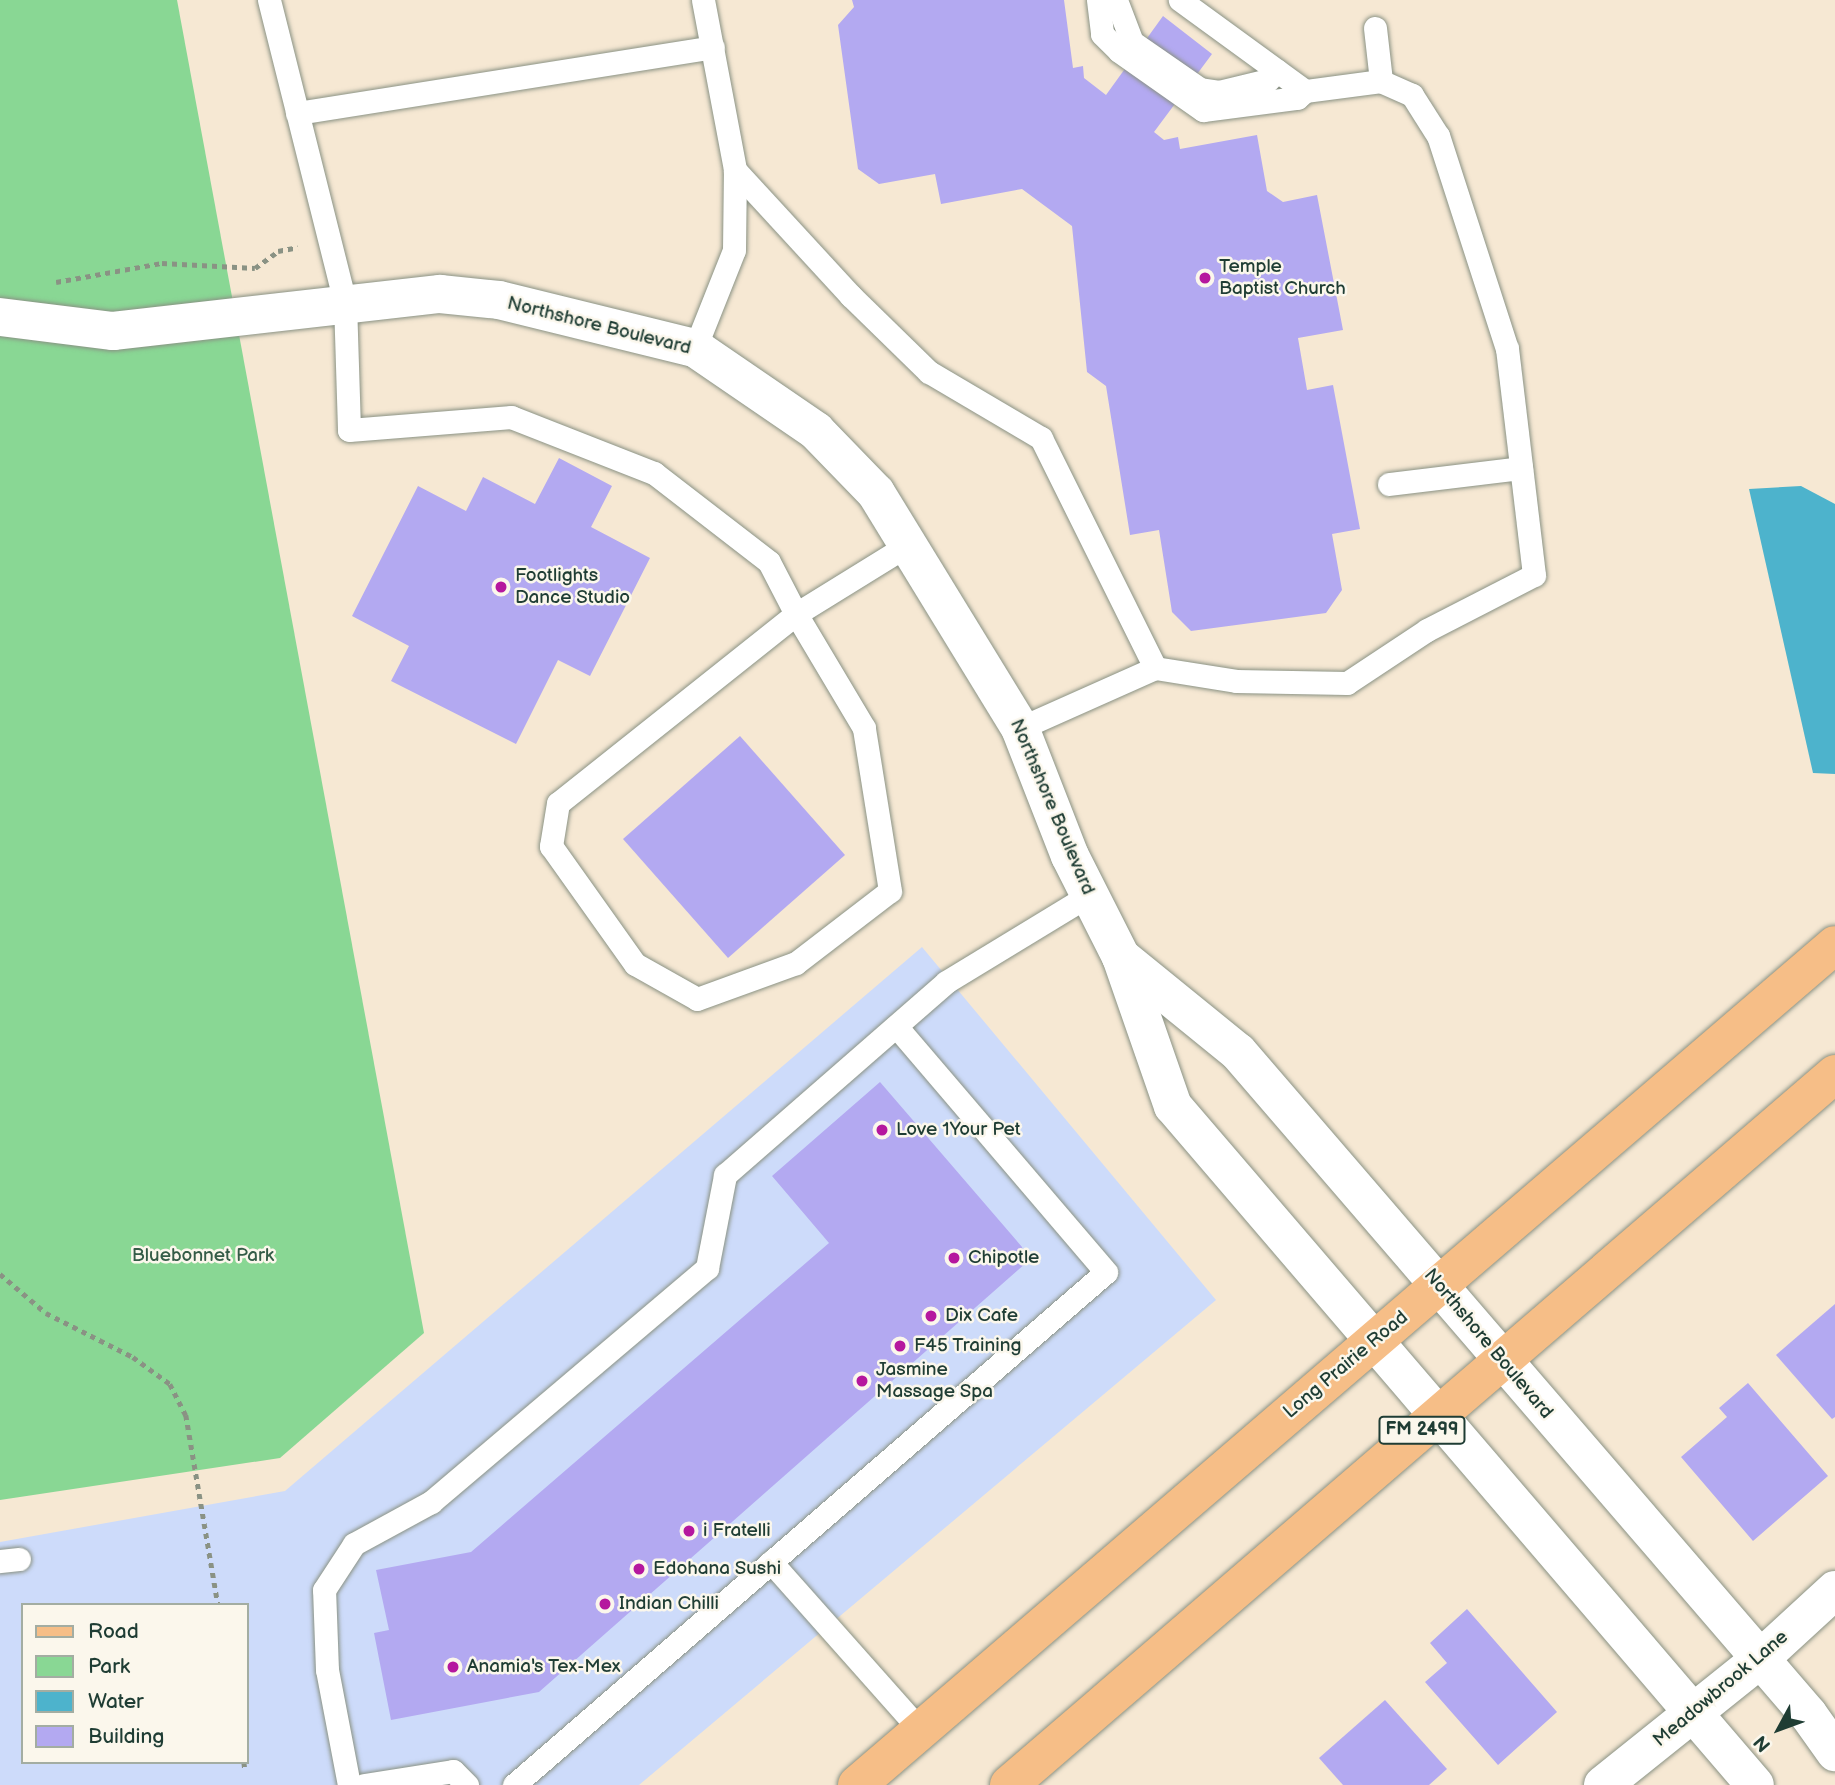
<!DOCTYPE html>
<html>
<head>
<meta charset="utf-8">
<style>
	body { margin:0 }
	#map { position:relative; width:1835px; height:1785px; overflow:hidden; background:#f6e8d3; font-family:"Balsamiq Sans",sans-serif }
	div>[style] { position:absolute }
	[style*='--x'] { left:calc(var(--x)*1px); top:calc(var(--y)*1px); width:calc(var(--w)*1px); rotate:calc(var(--a)*1deg) }
	.built>* { inset:0; background:#cddbfa }
	.green>* { inset:0; background:#89d794 }
	.water>* { inset:0; background:#4db3cc }
	.building>* { inset:0; background:#b3a9f1 }
	.path>* { height:4.5px; margin-top:-2.25px; transform-origin:0; background:repeating-linear-gradient(90deg,#8a9284 0 5px,transparent 0 10px) }
	.roads { filter:drop-shadow(0 0 2px #8a9284) drop-shadow(0 0 2px #8a9284) }
	.lane>* { height:23px; margin:-11.5px; padding:0 11.5px; transform-origin:11.5px; border-radius:11.5px; background:#fff }
	.street>* { height:38px; margin:-19px; padding:0 19px; transform-origin:19px; border-radius:19px; background:#fff }
	.primary>* { height:38px; margin:-19px; padding:0 19px; transform-origin:19px; border-radius:19px; background:#f6be87 }
	.dots>* { width:19px; height:19px; translate:-50% -50%; box-sizing:border-box; border:4px solid #fbf7ec; border-radius:50% }
	span { translate:-50% -50%; white-space:nowrap; text-align:center; line-height:1.15; -webkit-text-stroke:5px #fbf7ec; paint-order:stroke }
	.shield-label span { padding:2px 5px; background:#fbf7ec; border:2px solid; border-radius:5px; -webkit-text-stroke-width:0 }
	.shield-label { font-size:18px; color:#1f3d34; font-weight:700 }
	.poi-label { font-size:19px; color:#1f3d34 }
	.left { translate:0 -50%; text-align:left }
	.street-label { font-size:19px; color:#1f3d34 }
	.park-label { font-size:19px; color:#345c47 }
	.legend { position:absolute; left:21px; top:1603px; width:228px; height:161px; box-sizing:border-box; background:#fbf7ec; border:2px solid #a3ada2; margin:0; padding:9px 12px; list-style:none; font-size:21px; color:#1f3d34 }
	.legend li { display:flex; align-items:center; gap:14px; height:35px }
	.legend b { width:35px; border:2px solid #a3ada2 }
	.north { position:absolute; left:1744px; top:1694px; width:70px; height:70px; -webkit-text-stroke:5px #fbf7ec; paint-order:stroke; rotate:229deg; font-size:19px; font-weight:700; line-height:28px; text-align:center; color:#1f3d34 }
	.north::after { content:''; display:block; margin:auto; width:24px; height:32px; background:#1f3d34; clip-path:polygon(50% 0,100% 100%,50% 72%,0 100%) }
</style>
</head>
<body>
<div id="map">
	<div class="built">
		<div style="clip-path:polygon(evenodd,922px 947px,1216px 1300px,639px 1785px,0 1785px,0 1542px,285px 1491px,922px 947px,23px 1605px,247px 1605px,247px 1762px,23px 1762px,23px 1605px)"></div>
	</div>
	<div class="green">
		<div style="clip-path:polygon(0 0,177px 0,424px 1333px,280px 1458px,0 1500px)"></div>
	</div>
	<div class="water">
		<div style="clip-path:polygon(1801px 486px,1835px 504px,1835px 774px,1813px 773px,1749px 489px)"></div>
	</div>
	<div class="building">
		<div style="clip-path:polygon(852px 0,1064px 0,1073px 68px,1083px 66px,1084px 78px,1106px 95px,1163px 16px,1212px 54px,1154px 132px,1164px 140px,1178px 137px,1180px 149px,1257px 135px,1267px 191px,1283px 202px,1317px 195px,1343px 330px,1298px 338px,1307px 390px,1333px 385px,1360px 529px,1332px 534px,1342px 590px,1326px 613px,1191px 631px,1172px 612px,1159px 530px,1130px 535px,1106px 386px,1087px 372px,1072px 226px,1022px 189px,941px 204px,935px 174px,879px 184px,858px 169px,838px 25px,854px 7px)"></div>
		<div style="clip-path:polygon(559px 458px,612px 486px,591px 527px,650px 558px,590px 676px,558px 660px,516px 744px,391px 681px,409px 646px,352px 616px,418px 486px,466px 511px,483px 477px,535px 504px)"></div>
		<div style="clip-path:polygon(740px 736px,845px 855px,728px 958px,623px 839px)"></div>
		<div style="clip-path:polygon(880px 1082px,1022px 1247px,1026px 1263px,539px 1692px,391px 1720px,374px 1633px,389px 1630px,376px 1570px,471px 1552px,829px 1243px,772px 1176px)"></div>
		<div style="clip-path:polygon(1835px 1304px,1835px 1417px,1832px 1419px,1776px 1355px)"></div>
		<div style="clip-path:polygon(1748px 1383px,1828px 1476px,1753px 1541px,1681px 1457px,1727px 1417px,1719px 1408px)"></div>
		<div style="clip-path:polygon(1467px 1609px,1557px 1712px,1498px 1765px,1425px 1682px,1447px 1663px,1430px 1643px)"></div>
		<div style="clip-path:polygon(1385px 1700px,1447px 1769px,1429px 1785px,1343px 1785px,1319px 1758px)"></div>
	</div>
	<div class="path">
		<div style="--x:56;--y:282;--w:108;--a:-10.2"></div>
		<div style="--x:162;--y:263;--w:93;--a:3.1"></div>
		<div style="--x:255;--y:268;--w:29;--a:-36"></div>
		<div style="--x:278;--y:251;--w:20;--a:-11"></div>
		<div style="--x:0;--y:1274;--w:60;--a:40.3"></div>
		<div style="--x:46;--y:1313;--w:97;--a:26.8"></div>
		<div style="--x:133;--y:1357;--w:46;--a:36.1"></div>
		<div style="--x:170;--y:1384;--w:35;--a:63"></div>
		<div style="--x:186;--y:1415;--w:193;--a:80.4"></div>
		<div style="--x:244;--y:1762;--w:7;--a:82"></div>
	</div>
	<div class="roads">
		<div class="lane">
			<div style="--x:269;--y:0;--w:311;--a:75.9"></div>
			<div style="--x:345;--y:302;--w:128;--a:88.2"></div>
			<div style="--x:349;--y:430;--w:163;--a:-4.6"></div>
			<div style="--x:511;--y:417;--w:154;--a:21.4"></div>
			<div style="--x:654;--y:473;--w:145;--a:37.7"></div>
			<div style="--x:769;--y:562;--w:59;--a:62.6"></div>
			<div style="--x:796;--y:614;--w:304;--a:141.5"></div>
			<div style="--x:558;--y:803;--w:44;--a:99.2"></div>
			<div style="--x:551;--y:846;--w:145;--a:54.6"></div>
			<div style="--x:635;--y:964;--w:71;--a:29.4"></div>
			<div style="--x:697;--y:999;--w:105;--a:-20"></div>
			<div style="--x:796;--y:963;--w:118;--a:-37.5"></div>
			<div style="--x:890;--y:891;--w:165;--a:-99.1"></div>
			<div style="--x:864;--y:728;--w:133;--a:-120.8"></div>
			<div style="--x:796;--y:614;--w:135;--a:-31.7"></div>
			<div style="--x:703;--y:0;--w:173;--a:79.3"></div>
			<div style="--x:1098;--y:0;--w:34;--a:83"></div>
			<div style="--x:1102;--y:34;--w:24;--a:45"></div>
			<div style="--x:1119;--y:51;--w:103;--a:35.1"></div>
			<div style="--x:1203;--y:110;--w:95;--a:-7.3"></div>
			<div style="--x:1297;--y:98;--w:11;--a:-41"></div>
			<div style="--x:1116;--y:0;--w:45;--a:69.1"></div>
			<div style="--x:1132;--y:42;--w:83;--a:34.7"></div>
			<div style="--x:1200;--y:89;--w:19;--a:9"></div>
			<div style="--x:1219;--y:92;--w:50;--a:-13.8"></div>
			<div style="--x:1268;--y:80;--w:13;--a:-45"></div>
			<div style="--x:1375;--y:28;--w:53;--a:83.5"></div>
			<div style="--x:297;--y:113;--w:421;--a:-9"></div>
			<div style="--x:695;--y:348;--w:105;--a:-68.3"></div>
			<div style="--x:734;--y:250;--w:80;--a:-89.3"></div>
			<div style="--x:735;--y:170;--w:171;--a:47.4"></div>
			<div style="--x:851;--y:296;--w:109;--a:44.3"></div>
			<div style="--x:929;--y:372;--w:130;--a:30.5"></div>
			<div style="--x:1041;--y:438;--w:257;--a:63.6"></div>
			<div style="--x:1155;--y:668;--w:148;--a:156"></div>
			<div style="--x:1389;--y:484;--w:133;--a:-6.9"></div>
			<div style="--x:1155;--y:668;--w:82;--a:9.1"></div>
			<div style="--x:1236;--y:681;--w:111;--a:1"></div>
			<div style="--x:1347;--y:683;--w:96;--a:-33.5"></div>
			<div style="--x:1427;--y:630;--w:120;--a:-27.2"></div>
			<div style="--x:1534;--y:575;--w:228;--a:-96.8"></div>
			<div style="--x:1507;--y:349;--w:224;--a:-107.9"></div>
			<div style="--x:1438;--y:136;--w:49;--a:-122.4"></div>
			<div style="--x:1412;--y:95;--w:34;--a:-156"></div>
			<div style="--x:1381;--y:81;--w:77;--a:172.5"></div>
			<div style="--x:1305;--y:91;--w:155;--a:-143.9"></div>
			<div style="--x:0;--y:1561;--w:19;--a:-6"></div>
			<div style="--x:771;--y:1562;--w:225;--a:48.4"></div>
			<div style="--x:349;--y:1785;--w:117;--a:-100.8"></div>
			<div style="--x:327;--y:1670;--w:80;--a:-92.1"></div>
			<div style="--x:324;--y:1590;--w:55;--a:-56.9"></div>
			<div style="--x:354;--y:1544;--w:88;--a:-28.6"></div>
			<div style="--x:431;--y:1502;--w:362;--a:-40.3"></div>
			<div style="--x:707;--y:1268;--w:95;--a:-79"></div>
			<div style="--x:725;--y:1175;--w:293;--a:-41.1"></div>
			<div style="--x:946;--y:982;--w:167;--a:-31.3"></div>
			<div style="--x:364;--y:1785;--w:90;--a:-8.9"></div>
			<div style="--x:453;--y:1771;--w:20;--a:45"></div>
			<div style="--x:514;--y:1785;--w:783;--a:-40.91"></div>
			<div style="--x:1106;--y:1272;--w:323;--a:-130.5"></div>
		</div>
		<div class="street">
			<div style="--x:0;--y:317;--w:114;--a:7.1"></div>
			<div style="--x:113;--y:331;--w:329;--a:-6.5"></div>
			<div style="--x:440;--y:294;--w:59;--a:5.8"></div>
			<div style="--x:499;--y:300;--w:202;--a:13.8"></div>
			<div style="--x:695;--y:348;--w:147;--a:34.4"></div>
			<div style="--x:816;--y:431;--w:86;--a:45.9"></div>
			<div style="--x:876;--y:493;--w:276;--a:58.5"></div>
			<div style="--x:1020;--y:728;--w:137;--a:68.7"></div>
			<div style="--x:1070;--y:856;--w:113;--a:63.2"></div>
			<div style="--x:1121;--y:957;--w:158;--a:70.8"></div>
			<div style="--x:1173;--y:1106;--w:894;--a:49.4"></div>
			<div style="--x:1121;--y:957;--w:151;--a:39.1"></div>
			<div style="--x:1238;--y:1052;--w:874;--a:49.27"></div>
			<div style="--x:1808;--y:1714;--w:47;--a:54.6"></div>
			<div style="--x:1603;--y:1785;--w:201;--a:-38.7"></div>
			<div style="--x:1760;--y:1659;--w:102;--a:-42.6"></div>
		</div>
		<div class="primary">
			<div style="--x:857;--y:1785;--w:1289;--a:-40.66"></div>
			<div style="--x:1009;--y:1785;--w:1090;--a:-40.72"></div>
		</div>
	</div>
	<div class="dots">
		<div style="left:1205px;top:278px;background:#b5179e"></div>
		<div style="left:501px;top:587px;background:#b5179e"></div>
		<div style="left:882px;top:1130px;background:#b5179e"></div>
		<div style="left:954px;top:1258px;background:#b5179e"></div>
		<div style="left:931px;top:1316px;background:#b5179e"></div>
		<div style="left:900px;top:1346px;background:#b5179e"></div>
		<div style="left:862px;top:1381px;background:#b5179e"></div>
		<div style="left:689px;top:1531px;background:#b5179e"></div>
		<div style="left:639px;top:1569px;background:#b5179e"></div>
		<div style="left:605px;top:1604px;background:#b5179e"></div>
		<div style="left:453px;top:1667px;background:#b5179e"></div>
	</div>
	<div class="shield-label">
		<span style="left:1422px;top:1430px">FM 2499</span>
	</div>
	<div class="poi-label">
		<span class="left" style="left:1219px;top:278px">Temple<br>Baptist Church</span>
		<span class="left" style="left:515px;top:587px">Footlights<br>Dance Studio</span>
		<span class="left" style="left:896px;top:1130px">Love 1Your Pet</span>
		<span class="left" style="left:968px;top:1258px">Chipotle</span>
		<span class="left" style="left:945px;top:1316px">Dix Cafe</span>
		<span class="left" style="left:914px;top:1346px">F45 Training</span>
		<span class="left" style="left:876px;top:1381px">Jasmine<br>Massage Spa</span>
		<span class="left" style="left:703px;top:1531px">i Fratelli</span>
		<span class="left" style="left:653px;top:1569px">Edohana Sushi</span>
		<span class="left" style="left:619px;top:1604px">Indian Chilli</span>
		<span class="left" style="left:467px;top:1667px">Anamia's Tex-Mex</span>
	</div>
	<div class="street-label">
		<span style="left:599px;top:326px;rotate:14deg">Northshore Boulevard</span>
		<span style="left:1052px;top:807px;rotate:67deg">Northshore Boulevard</span>
		<span style="left:1488px;top:1344px;rotate:50deg">Northshore Boulevard</span>
		<span style="left:1346px;top:1365px;rotate:-40deg">Long Prairie Road</span>
		<span style="left:1721px;top:1689px;rotate:-40deg">Meadowbrook Lane</span>
	</div>
	<div class="park-label">
		<span style="left:203px;top:1256px">Bluebonnet Park</span>
	</div>
	<ul class="legend">
	<li><b style="height:9px;background:#f6be87"></b>Road</li>
	<li><b style="height:19px;background:#89d794"></b>Park</li>
	<li><b style="height:19px;background:#4db3cc"></b>Water</li>
	<li><b style="height:19px;background:#b3a9f1"></b>Building</li>
	</ul>
	<div class="north">N</div>
</div>
</body>
</html>
